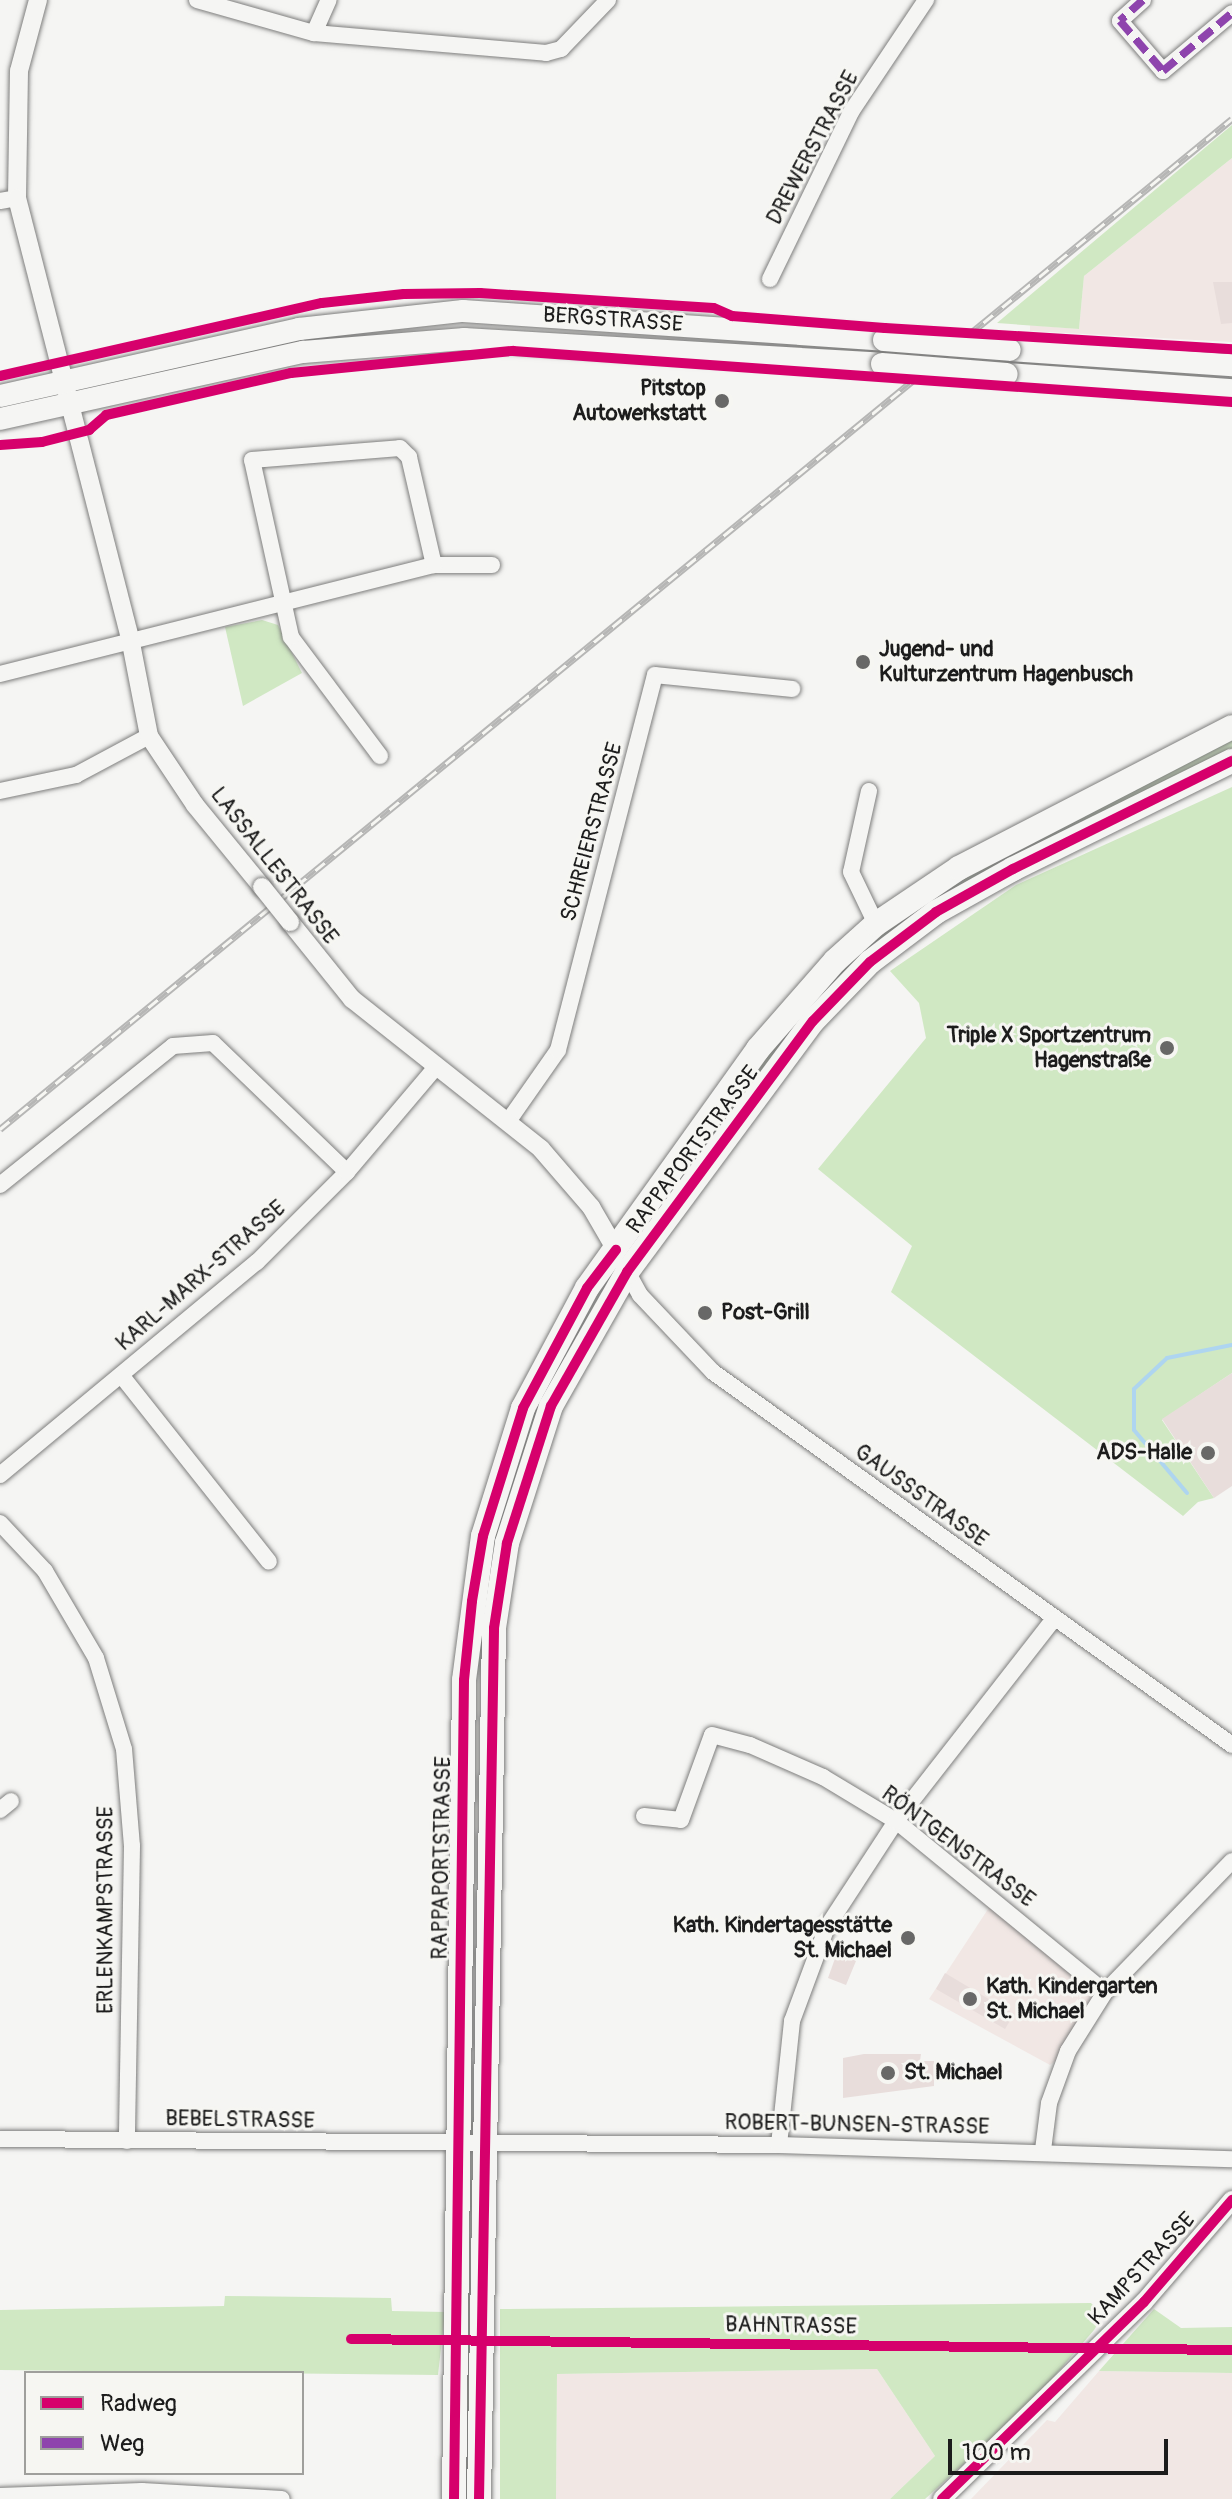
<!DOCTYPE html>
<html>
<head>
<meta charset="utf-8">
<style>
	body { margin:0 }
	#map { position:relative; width:1232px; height:2499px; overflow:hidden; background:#f5f5f3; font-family:Pangolin,sans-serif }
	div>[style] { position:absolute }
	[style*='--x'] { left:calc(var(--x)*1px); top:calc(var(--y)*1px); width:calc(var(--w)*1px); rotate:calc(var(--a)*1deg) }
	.built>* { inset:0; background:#f1e7e4 }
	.green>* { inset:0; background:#d0e8c3 }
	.stream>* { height:4px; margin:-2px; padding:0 2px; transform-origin:2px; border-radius:2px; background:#aed5f0 }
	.building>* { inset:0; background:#e8dddb }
	.roads { filter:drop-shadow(0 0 2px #7e7e7d) drop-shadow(0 0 2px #7e7e7d) }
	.minor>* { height:16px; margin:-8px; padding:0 8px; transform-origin:8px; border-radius:8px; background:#f5f5f3 }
	.tertiary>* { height:18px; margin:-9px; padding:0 9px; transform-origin:9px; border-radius:9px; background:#f5f5f3 }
	.secondary>* { height:22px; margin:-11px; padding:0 11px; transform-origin:11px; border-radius:11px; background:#f5f5f3 }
	.primary>* { height:24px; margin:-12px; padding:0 12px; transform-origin:12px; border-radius:12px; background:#f5f5f3 }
	.rail>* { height:7px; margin-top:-3.5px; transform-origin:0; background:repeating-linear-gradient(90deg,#f6f6f2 0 12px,#b6b6b5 0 24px); box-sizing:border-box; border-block:2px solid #b6b6b5 }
	.bridges { filter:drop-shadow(0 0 2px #7e7e7d) drop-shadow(0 0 2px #7e7e7d) }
	.tertiary-bridge>* { height:18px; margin:-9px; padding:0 9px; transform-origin:9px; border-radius:9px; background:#f5f5f3 }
	.secondary-bridge>* { height:22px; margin:-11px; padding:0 11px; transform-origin:11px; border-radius:11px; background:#f5f5f3 }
	.quiet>* { height:8px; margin-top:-4px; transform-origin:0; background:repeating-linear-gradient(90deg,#8e44ad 0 16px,transparent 0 24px) }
	.cycleway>* { height:10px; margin:-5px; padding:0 5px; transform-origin:5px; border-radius:5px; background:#d6006c }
	.dots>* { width:22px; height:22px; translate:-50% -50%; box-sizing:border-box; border:4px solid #f6f6f2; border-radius:50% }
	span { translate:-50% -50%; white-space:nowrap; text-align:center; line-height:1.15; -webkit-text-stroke:6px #f6f6f2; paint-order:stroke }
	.street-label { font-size:22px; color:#1c1c1c }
	.poi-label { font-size:22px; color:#1c1c1c; font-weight:700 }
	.right { translate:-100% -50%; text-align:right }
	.left { translate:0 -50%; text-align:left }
	.legend { position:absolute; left:24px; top:2371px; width:280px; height:104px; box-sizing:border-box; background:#f6f6f2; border:2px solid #9f9f9c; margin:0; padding:10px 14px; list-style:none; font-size:24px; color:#1c1c1c }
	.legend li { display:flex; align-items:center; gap:16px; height:40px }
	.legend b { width:40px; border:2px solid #9f9f9c }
	.scale { position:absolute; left:948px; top:2439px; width:220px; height:36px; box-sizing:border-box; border:4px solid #1c1c1c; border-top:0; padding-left:10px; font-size:24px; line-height:28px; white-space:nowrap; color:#1c1c1c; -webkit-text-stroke:6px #f6f6f2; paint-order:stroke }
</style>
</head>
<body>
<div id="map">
	<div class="built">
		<div style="clip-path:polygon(1232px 158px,1232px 342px,1030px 331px,1030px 325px,1079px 329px,1084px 276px)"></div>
		<div style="clip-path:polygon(994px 1900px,1105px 1992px,1068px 2051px,1050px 2065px,929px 1999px)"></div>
		<div style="clip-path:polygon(877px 2369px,935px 2456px,890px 2499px,556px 2499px,557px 2374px)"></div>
		<div style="clip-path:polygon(1099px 2371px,1232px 2373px,1232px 2499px,971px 2499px,1047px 2420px,1055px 2422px)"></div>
	</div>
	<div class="green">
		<div style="clip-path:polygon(1232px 125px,1232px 158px,1084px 276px,1079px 329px,997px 323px)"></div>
		<div style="clip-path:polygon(262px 620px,278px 625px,302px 673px,243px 706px,225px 627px)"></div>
		<div style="clip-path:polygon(1232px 737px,1232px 753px,926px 909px,659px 1209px,783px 1034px,866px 945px,951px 883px)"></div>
		<div style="clip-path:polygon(1232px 787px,1232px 1373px,1162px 1420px,1214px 1498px,1198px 1502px,1183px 1516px,891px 1292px,912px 1246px,818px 1169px,926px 1038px,919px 1003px,890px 971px,1016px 885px)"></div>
		<div style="clip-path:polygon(225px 2296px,391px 2298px,392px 2311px,445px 2312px,438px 2375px,0 2370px,0 2310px,224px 2306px)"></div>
		<div style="clip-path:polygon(1091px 2303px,1103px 2316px,1094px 2330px,1033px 2401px,925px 2499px,890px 2499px,935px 2456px,877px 2369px,557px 2374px,556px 2499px,500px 2499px,500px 2309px)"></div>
		<div style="clip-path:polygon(1154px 2309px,1181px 2328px,1232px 2327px,1232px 2373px,1099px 2371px)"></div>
	</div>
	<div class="stream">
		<div style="--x:1187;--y:1493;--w:82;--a:-130.1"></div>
		<div style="--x:1134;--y:1430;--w:41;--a:-90"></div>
		<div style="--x:1134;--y:1389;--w:45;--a:-43.2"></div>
		<div style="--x:1167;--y:1358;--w:66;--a:-11.3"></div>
	</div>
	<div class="building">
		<div style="clip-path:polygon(1213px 282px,1232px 282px,1232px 323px,1221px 324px)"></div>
		<div style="clip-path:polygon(1232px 1373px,1232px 1486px,1214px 1498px,1162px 1419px)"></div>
		<div style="clip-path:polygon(837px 1953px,856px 1961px,846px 1985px,828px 1978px)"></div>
		<div style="clip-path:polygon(945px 1973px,1014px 2014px,1005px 2029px,936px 1989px)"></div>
		<div style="clip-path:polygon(864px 2054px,921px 2054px,920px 2061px,934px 2061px,934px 2086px,843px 2098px,843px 2058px)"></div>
	</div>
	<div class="roads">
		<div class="minor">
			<div style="--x:197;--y:0;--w:122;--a:15.8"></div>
			<div style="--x:314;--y:33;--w:233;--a:4.9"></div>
			<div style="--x:546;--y:53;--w:16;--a:-15"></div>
			<div style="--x:561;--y:49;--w:68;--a:-46.2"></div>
			<div style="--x:1143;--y:0;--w:31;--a:138"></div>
			<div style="--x:1120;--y:21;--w:66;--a:49.3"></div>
			<div style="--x:1163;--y:71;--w:90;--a:-40"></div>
			<div style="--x:314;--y:33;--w:36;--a:-66"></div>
			<div style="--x:0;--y:201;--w:17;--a:-10"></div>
			<div style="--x:770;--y:279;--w:186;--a:-64.1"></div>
			<div style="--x:851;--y:112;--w:135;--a:-56.2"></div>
			<div style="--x:0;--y:674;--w:447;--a:-14.1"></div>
			<div style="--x:434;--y:565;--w:58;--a:0"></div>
			<div style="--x:380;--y:756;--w:149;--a:-126.8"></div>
			<div style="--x:291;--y:637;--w:181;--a:-102.4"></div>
			<div style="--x:252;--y:460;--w:148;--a:-4.6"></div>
			<div style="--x:400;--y:448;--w:13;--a:45"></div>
			<div style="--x:409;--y:457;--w:111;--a:77"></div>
			<div style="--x:0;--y:791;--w:78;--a:-11.9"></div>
			<div style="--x:76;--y:775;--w:83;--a:-28.1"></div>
			<div style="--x:869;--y:791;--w:83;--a:102.5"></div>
			<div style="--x:851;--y:872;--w:58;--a:64.3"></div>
			<div style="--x:509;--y:1120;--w:85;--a:-55"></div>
			<div style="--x:558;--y:1050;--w:387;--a:-75.5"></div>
			<div style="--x:655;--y:675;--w:138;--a:5.8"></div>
			<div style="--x:0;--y:1185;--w:222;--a:-38.8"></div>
			<div style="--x:173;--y:1046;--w:40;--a:-4.3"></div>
			<div style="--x:213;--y:1043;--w:186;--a:43.9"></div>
			<div style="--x:624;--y:1266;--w:33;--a:61"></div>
			<div style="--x:640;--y:1295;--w:106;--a:46.5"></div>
			<div style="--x:713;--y:1372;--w:639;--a:35.7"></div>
			<div style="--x:121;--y:1375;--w:238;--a:51.6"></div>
			<div style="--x:0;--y:1475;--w:334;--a:-39.7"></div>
			<div style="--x:257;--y:1262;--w:127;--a:-45"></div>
			<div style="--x:347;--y:1172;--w:139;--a:-49.7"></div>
			<div style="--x:0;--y:1523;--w:66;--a:46.8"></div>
			<div style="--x:45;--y:1571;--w:101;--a:59.6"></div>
			<div style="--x:96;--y:1658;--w:95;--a:72.9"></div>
			<div style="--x:124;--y:1749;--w:97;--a:85.3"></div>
			<div style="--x:132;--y:1846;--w:295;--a:91"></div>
			<div style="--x:0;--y:1810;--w:14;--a:-39"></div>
			<div style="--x:644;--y:1816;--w:37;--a:6"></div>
			<div style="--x:681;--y:1820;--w:90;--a:-70"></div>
			<div style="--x:712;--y:1735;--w:39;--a:15"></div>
			<div style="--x:750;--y:1745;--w:80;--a:23.7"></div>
			<div style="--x:823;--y:1777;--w:85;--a:31.1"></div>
			<div style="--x:896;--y:1821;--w:270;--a:39.3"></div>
			<div style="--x:0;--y:2139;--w:779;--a:0.44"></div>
			<div style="--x:779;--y:2145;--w:453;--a:1.8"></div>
			<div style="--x:779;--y:2145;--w:125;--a:-84"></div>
			<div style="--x:792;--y:2021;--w:100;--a:-69.6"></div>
			<div style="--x:827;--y:1927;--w:126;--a:-56.9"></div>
			<div style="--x:896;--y:1821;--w:255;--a:-52"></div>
			<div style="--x:1043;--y:2150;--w:47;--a:-82.7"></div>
			<div style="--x:1049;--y:2103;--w:55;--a:-69.9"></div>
			<div style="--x:1068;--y:2051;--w:70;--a:-57.9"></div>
			<div style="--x:1105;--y:1992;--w:182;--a:-45.9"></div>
			<div style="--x:0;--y:2496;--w:142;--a:-2"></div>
			<div style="--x:142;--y:2491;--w:140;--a:3.3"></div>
		</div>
		<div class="tertiary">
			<div style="--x:38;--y:0;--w:73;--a:105"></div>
			<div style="--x:19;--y:71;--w:127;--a:90.9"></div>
			<div style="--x:17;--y:198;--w:454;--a:75.6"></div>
			<div style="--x:130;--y:638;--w:100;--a:79"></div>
			<div style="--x:149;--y:736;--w:83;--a:56.3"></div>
			<div style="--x:195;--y:805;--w:106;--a:50.7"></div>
			<div style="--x:290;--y:922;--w:99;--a:51.2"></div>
			<div style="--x:352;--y:999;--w:241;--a:38.4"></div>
			<div style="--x:541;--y:1149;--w:77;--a:49.2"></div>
			<div style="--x:591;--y:1207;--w:50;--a:59.8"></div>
			<div style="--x:942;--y:2499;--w:282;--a:-44.3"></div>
			<div style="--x:1144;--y:2302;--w:135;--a:-49.2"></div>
		</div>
		<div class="secondary">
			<div style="--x:1010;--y:350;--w:223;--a:3.9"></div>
			<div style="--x:1007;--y:374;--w:226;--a:4.1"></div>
			<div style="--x:0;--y:396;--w:306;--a:-12.6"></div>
			<div style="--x:299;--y:329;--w:165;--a:-6.3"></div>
			<div style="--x:463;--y:311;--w:422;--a:3.9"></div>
			<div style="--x:0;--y:419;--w:310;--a:-12.5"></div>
			<div style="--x:303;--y:352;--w:162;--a:-4.6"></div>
			<div style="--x:464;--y:339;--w:419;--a:3.4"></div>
		</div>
		<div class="primary">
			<div style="--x:454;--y:2499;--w:819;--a:-89.3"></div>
			<div style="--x:464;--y:1680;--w:145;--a:-82.5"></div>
			<div style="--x:483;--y:1536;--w:134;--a:-72.6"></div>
			<div style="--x:523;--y:1408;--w:136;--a:-61.9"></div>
			<div style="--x:587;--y:1288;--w:294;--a:-54.4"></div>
			<div style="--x:758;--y:1049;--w:117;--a:-48.8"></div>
			<div style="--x:835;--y:961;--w:55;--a:-42.1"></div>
			<div style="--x:876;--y:924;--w:100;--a:-34"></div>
			<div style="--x:959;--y:868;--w:307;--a:-27.3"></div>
			<div style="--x:479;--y:2499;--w:871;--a:-89.01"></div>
			<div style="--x:494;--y:1628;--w:86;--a:-81.3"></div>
			<div style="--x:507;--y:1543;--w:144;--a:-72.2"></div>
			<div style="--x:551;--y:1406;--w:154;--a:-60.4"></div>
			<div style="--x:627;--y:1272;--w:312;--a:-53.5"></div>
			<div style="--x:813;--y:1021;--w:82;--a:-46"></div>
			<div style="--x:870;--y:962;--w:83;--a:-37.1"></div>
			<div style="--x:936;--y:912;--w:88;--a:-29.2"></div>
			<div style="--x:1013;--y:869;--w:244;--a:-26.3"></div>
		</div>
	</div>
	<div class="rail">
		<div style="--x:0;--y:1129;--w:1593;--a:-39.35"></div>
	</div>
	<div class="bridges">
		<div class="tertiary-bridge">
			<div style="--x:262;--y:887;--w:45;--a:51.3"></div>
		</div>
		<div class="secondary-bridge">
			<div style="--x:884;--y:340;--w:126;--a:4.5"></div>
			<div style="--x:882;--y:364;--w:125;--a:4.6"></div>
		</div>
	</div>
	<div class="quiet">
		<div style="--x:1143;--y:0;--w:31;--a:138"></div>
		<div style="--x:1120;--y:21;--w:66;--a:49.3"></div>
		<div style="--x:1163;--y:71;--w:90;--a:-40"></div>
	</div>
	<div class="cycleway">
		<div style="--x:0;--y:376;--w:330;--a:-12.8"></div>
		<div style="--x:322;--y:303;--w:82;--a:-6.3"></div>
		<div style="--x:404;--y:294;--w:76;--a:-0.8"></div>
		<div style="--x:480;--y:293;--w:234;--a:3.7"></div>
		<div style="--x:714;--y:308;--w:20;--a:24"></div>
		<div style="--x:732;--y:316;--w:153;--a:4.5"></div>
		<div style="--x:885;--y:328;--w:348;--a:3.5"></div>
		<div style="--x:0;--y:445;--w:42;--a:-4.1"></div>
		<div style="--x:42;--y:442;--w:49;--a:-14.3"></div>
		<div style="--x:89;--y:430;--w:23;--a:-41"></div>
		<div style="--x:106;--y:415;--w:190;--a:-12.8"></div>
		<div style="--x:291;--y:373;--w:223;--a:-5.7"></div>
		<div style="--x:513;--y:351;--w:721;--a:4.06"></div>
		<div style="--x:351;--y:2339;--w:881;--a:0.72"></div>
		<div style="--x:454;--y:2499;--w:819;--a:-89.3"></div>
		<div style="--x:464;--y:1680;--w:79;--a:-84.2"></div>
		<div style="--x:472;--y:1601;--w:66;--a:-80.4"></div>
		<div style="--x:483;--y:1536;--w:134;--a:-72.6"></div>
		<div style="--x:523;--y:1408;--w:136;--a:-61.9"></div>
		<div style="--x:587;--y:1288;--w:48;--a:-52.7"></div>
		<div style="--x:479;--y:2499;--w:871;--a:-89.01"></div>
		<div style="--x:494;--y:1628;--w:86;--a:-81.3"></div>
		<div style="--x:507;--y:1543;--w:144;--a:-72.2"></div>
		<div style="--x:551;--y:1406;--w:154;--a:-60.4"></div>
		<div style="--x:627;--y:1272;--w:312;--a:-53.5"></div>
		<div style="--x:813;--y:1021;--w:82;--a:-46"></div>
		<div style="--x:870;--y:962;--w:83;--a:-37.1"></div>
		<div style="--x:936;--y:912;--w:88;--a:-29.2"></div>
		<div style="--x:1013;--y:869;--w:244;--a:-26.3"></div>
		<div style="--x:942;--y:2499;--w:282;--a:-44.3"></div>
		<div style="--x:1144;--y:2302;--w:135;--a:-49.2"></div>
	</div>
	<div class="dots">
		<div style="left:722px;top:401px;background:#686867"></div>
		<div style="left:863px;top:662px;background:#686867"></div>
		<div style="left:1167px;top:1048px;background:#686867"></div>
		<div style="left:705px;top:1313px;background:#686867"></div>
		<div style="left:1208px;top:1453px;background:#686867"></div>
		<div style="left:908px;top:1938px;background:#686867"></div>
		<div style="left:970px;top:1999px;background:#686867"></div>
		<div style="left:888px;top:2073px;background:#686867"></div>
	</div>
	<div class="street-label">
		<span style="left:813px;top:148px;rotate:-62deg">DREWERSTRASSE</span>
		<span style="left:613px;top:320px;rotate:4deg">BERGSTRASSE</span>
		<span style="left:592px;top:832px;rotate:-75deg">SCHREIERSTRASSE</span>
		<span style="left:274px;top:866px;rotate:52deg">LASSALLESTRASSE</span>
		<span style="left:693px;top:1150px;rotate:-53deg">RAPPAPORTSTRASSE</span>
		<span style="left:201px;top:1276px;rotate:-41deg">KARL-MARX-STRASSE</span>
		<span style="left:921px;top:1496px;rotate:36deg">GAUSSSTRASSE</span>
		<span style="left:958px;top:1847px;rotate:37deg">RÖNTGENSTRASSE</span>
		<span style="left:442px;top:1858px;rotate:-89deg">RAPPAPORTSTRASSE</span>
		<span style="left:106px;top:1910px;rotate:-90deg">ERLENKAMPSTRASSE</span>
		<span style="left:240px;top:2120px;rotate:1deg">BEBELSTRASSE</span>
		<span style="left:857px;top:2125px;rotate:1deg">ROBERT-BUNSEN-STRASSE</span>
		<span style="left:1142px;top:2269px;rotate:-47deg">KAMPSTRASSE</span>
		<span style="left:791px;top:2326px;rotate:1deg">BAHNTRASSE</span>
	</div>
	<div class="poi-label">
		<span class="right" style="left:706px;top:401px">Pitstop<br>Autowerkstatt</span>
		<span class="left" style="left:879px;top:662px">Jugend- und<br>Kulturzentrum Hagenbusch</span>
		<span class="right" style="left:1151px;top:1048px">Triple X Sportzentrum<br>Hagenstraße</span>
		<span class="left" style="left:721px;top:1313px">Post-Grill</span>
		<span class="right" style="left:1192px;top:1453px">ADS-Halle</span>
		<span class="right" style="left:892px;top:1938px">Kath. Kindertagesstätte<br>St. Michael</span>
		<span class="left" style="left:986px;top:1999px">Kath. Kindergarten<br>St. Michael</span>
		<span class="left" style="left:904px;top:2073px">St. Michael</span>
	</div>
	<ul class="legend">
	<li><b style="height:10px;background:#d6006c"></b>Radweg</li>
	<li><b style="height:10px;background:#8e44ad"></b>Weg</li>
	</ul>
	<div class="scale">100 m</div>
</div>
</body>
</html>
